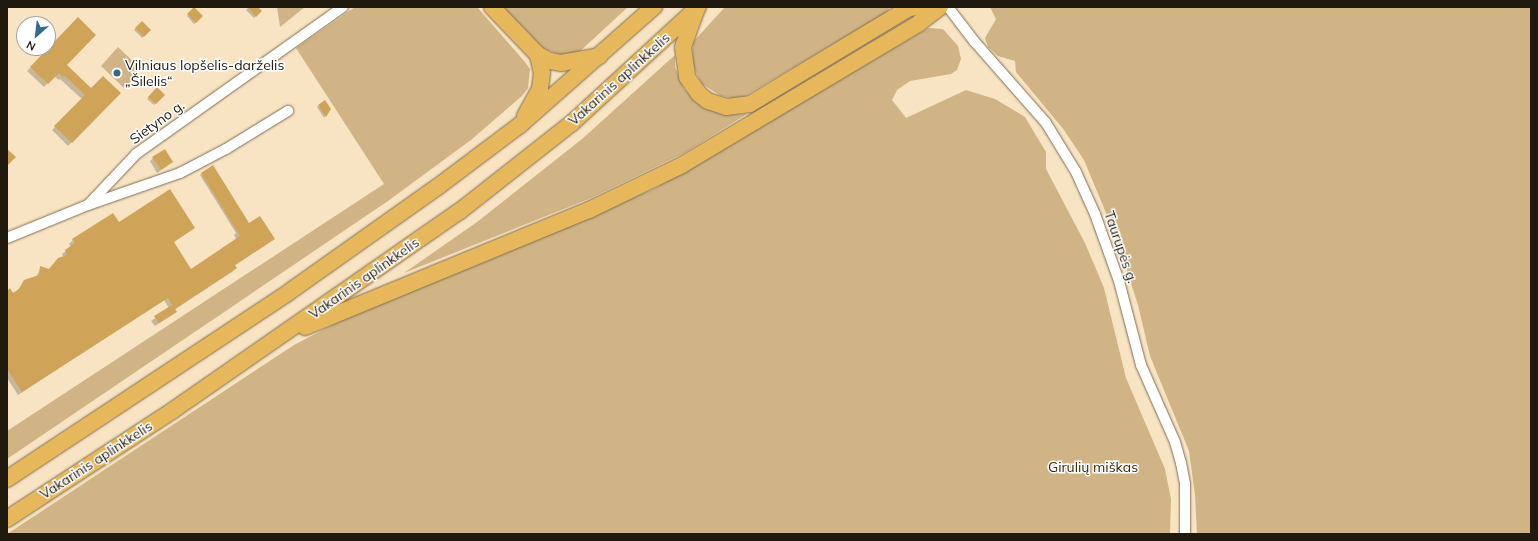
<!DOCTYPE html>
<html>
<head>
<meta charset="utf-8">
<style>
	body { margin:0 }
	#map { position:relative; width:1538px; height:541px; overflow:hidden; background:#f8e4c3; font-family:Mulish,sans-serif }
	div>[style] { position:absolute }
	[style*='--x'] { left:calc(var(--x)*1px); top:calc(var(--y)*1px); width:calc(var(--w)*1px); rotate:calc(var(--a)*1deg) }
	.green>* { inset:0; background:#d1b485 }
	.shadow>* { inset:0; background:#0003 }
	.building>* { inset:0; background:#d0a458 }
	.roads { filter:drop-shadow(0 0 1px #7f6d4f) drop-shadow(0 0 1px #7f6d4f) }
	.minor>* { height:10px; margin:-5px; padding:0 5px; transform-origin:5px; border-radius:5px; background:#fff }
	.trunk>* { height:16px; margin:-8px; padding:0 8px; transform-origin:8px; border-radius:8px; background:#e6b85b }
	.dots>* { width:11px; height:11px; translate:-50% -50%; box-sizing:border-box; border:2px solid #fff; border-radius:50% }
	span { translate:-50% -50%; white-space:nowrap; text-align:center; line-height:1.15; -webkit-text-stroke:3px #fff; paint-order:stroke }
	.poi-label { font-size:14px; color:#20190d }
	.left { translate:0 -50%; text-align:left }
	.street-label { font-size:14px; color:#20190d }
	.park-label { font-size:14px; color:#3a2805 }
	.frame { position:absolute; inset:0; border:8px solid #20190d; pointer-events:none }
	.north { position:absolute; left:16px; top:16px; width:40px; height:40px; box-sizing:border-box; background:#fff; border:1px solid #a6a39e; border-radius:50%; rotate:208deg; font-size:11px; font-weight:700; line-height:16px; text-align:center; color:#20190d }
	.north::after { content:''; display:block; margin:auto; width:14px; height:18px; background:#326b85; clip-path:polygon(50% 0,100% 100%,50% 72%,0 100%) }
</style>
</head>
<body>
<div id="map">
	<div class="green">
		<div style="clip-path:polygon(277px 7px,305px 7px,280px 27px)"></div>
		<div style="clip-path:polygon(355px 7px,477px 7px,525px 62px,530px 69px,528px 88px,522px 96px,471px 140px,388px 201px,7px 459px,7px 431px,384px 184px,296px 48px)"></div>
		<div style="clip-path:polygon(503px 7px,628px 7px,577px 54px,568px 57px,544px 49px)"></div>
		<div style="clip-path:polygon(725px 7px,890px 7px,886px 13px,743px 97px,732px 98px,721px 96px,702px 84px,692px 64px,693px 42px)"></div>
		<div style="clip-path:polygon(990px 7px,1531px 7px,1531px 534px,1197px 534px,1195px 495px,1189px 451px,1150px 356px,1138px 305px,1116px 237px,1084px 160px,1064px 130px,1016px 72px,1015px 61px,998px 56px,988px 47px,985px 38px,996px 19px)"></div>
		<div style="clip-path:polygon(928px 28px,943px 29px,958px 46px,961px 59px,957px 70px,951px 74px,910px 81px,897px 90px,892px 100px,906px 118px,966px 90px,995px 99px,1025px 117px,1046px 152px,1046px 169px,1085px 243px,1104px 288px,1126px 378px,1165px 469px,1171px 499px,1170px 534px,7px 534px,294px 345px,342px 320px,654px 189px)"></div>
		<div style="clip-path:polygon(118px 47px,142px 70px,124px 88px,101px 66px)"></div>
		<div style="clip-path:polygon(675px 55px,675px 67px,684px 89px,701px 106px,723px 115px,747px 114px,684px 153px,591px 198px,404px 273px,477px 222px,582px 139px)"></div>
	</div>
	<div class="shadow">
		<div style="clip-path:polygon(249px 7px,257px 7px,261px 11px,254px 18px,246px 10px)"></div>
		<div style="clip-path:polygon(194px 9px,202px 16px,194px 24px,187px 16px)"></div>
		<div style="clip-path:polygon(78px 19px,65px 65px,91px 90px,120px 93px,68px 146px,52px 130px,82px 99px,60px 79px,59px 80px,54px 76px,44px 87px,27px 71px)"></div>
		<div style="clip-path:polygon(142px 22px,150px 30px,142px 38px,134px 30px)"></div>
		<div style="clip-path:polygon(157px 89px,163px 95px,154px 105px,147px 99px)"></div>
		<div style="clip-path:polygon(325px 101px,330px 109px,324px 118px,317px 107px)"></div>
		<div style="clip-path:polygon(153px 158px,172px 162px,157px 173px,150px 161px)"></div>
		<div style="clip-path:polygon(213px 166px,249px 224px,274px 239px,234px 266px,236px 268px,232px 272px,174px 310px,175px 312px,172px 315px,155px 326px,151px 321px,169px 308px,164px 300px,18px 395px,7px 378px,7px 292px,15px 293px,25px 281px,36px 277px,41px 268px,49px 270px,63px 257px,62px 254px,71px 247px,69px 244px,73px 240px,113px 214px,119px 224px,173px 242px,191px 270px,236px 239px,234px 235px,236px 233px,200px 175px)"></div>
	</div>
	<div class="building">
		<div style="clip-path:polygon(194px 7px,203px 16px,196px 23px,187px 14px)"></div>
		<div style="clip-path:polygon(248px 7px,258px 7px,262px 11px,256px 17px)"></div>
		<div style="clip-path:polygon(78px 17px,96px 35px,67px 65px,91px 88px,103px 76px,121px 93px,72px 143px,54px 126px,85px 95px,65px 76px,63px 77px,59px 73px,48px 84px,30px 67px)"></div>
		<div style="clip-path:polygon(142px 21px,151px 30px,144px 37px,135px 28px)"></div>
		<div style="clip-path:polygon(157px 87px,165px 95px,156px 104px,148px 97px)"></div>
		<div style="clip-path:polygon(325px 100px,331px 109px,326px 117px,318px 105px)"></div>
		<div style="clip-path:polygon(7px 149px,16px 157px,7px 166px)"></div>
		<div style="clip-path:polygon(165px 149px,173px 162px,161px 170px,152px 157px)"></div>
		<div style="clip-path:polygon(213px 165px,249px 223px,260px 216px,275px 239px,235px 265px,237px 268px,175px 309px,177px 312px,159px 323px,154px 316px,172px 305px,168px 298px,22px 392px,7px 369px,7px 291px,10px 288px,13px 293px,19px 289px,24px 280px,39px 275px,40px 266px,49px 269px,58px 258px,67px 255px,65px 250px,75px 243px,72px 239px,113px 213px,119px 222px,170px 189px,195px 228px,174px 242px,191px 269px,240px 236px,201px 173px)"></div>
	</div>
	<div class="roads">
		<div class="minor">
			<div style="--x:948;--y:7;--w:43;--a:52.6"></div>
			<div style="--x:974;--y:41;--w:109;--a:48.7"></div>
			<div style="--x:1046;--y:123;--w:57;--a:58.5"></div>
			<div style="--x:1076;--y:172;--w:46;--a:65.7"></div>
			<div style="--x:1095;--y:214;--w:71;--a:70.3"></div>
			<div style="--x:1119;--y:281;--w:87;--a:75.3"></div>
			<div style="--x:1141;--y:365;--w:84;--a:66.2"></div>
			<div style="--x:1175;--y:442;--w:22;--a:74"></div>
			<div style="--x:1181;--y:463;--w:21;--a:79"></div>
			<div style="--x:1185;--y:484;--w:50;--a:90"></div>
			<div style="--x:88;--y:205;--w:97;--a:-19.2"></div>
			<div style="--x:180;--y:173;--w:52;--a:-27.6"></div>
			<div style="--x:226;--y:149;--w:73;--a:-31.5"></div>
			<div style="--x:7;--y:238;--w:87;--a:-22.2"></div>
			<div style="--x:88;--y:205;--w:70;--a:-46.7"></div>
			<div style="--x:136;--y:154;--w:254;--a:-35.4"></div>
		</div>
		<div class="trunk">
			<div style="--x:492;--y:7;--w:66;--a:46.2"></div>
			<div style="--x:538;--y:55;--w:13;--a:27"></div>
			<div style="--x:550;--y:61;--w:11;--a:10"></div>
			<div style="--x:561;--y:63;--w:39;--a:-10"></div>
			<div style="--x:696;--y:11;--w:38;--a:110"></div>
			<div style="--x:683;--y:47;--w:30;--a:82"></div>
			<div style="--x:687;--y:77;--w:21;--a:55"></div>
			<div style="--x:699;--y:94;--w:11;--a:38"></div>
			<div style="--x:708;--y:101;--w:19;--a:18"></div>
			<div style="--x:726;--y:107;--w:24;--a:-7"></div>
			<div style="--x:750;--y:104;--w:186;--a:-31.1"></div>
			<div style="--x:909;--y:8;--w:10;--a:-6"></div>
			<div style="--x:525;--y:116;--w:31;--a:-61"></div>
			<div style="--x:540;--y:89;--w:16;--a:-83"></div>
			<div style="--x:542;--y:73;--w:18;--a:-103"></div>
			<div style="--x:305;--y:327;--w:307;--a:-22.4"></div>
			<div style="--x:589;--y:210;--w:103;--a:-25.8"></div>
			<div style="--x:682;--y:165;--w:276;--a:-30.9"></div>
			<div style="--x:919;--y:23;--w:26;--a:-37"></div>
			<div style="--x:7;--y:479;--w:338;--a:-33.5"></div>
			<div style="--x:289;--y:292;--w:185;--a:-35.3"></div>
			<div style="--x:440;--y:185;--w:100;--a:-36.9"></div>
			<div style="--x:520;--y:125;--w:179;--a:-41.4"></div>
			<div style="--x:7;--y:519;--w:197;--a:-33.2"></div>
			<div style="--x:172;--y:411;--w:351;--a:-34.8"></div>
			<div style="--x:460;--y:211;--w:142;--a:-38.2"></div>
			<div style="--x:572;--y:123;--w:171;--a:-42.6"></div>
		</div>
	</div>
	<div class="dots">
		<div style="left:117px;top:73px;background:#326b85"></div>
	</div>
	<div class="poi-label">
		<span class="left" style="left:125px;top:73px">Vilniaus lopšelis-darželis<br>„Šilelis“</span>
	</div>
	<div class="street-label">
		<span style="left:619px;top:79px;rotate:-42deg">Vakarinis aplinkkelis</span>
		<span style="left:157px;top:122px;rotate:-36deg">Sietyno g.</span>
		<span style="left:1121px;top:247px;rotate:71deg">Taurupės g.</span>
		<span style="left:364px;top:278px;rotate:-35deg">Vakarinis aplinkkelis</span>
		<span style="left:96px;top:460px;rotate:-33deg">Vakarinis aplinkkelis</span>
	</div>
	<div class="park-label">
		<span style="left:1093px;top:467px">Girulių miškas</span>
	</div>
	<div class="frame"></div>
	<div class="north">N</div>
</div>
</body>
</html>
